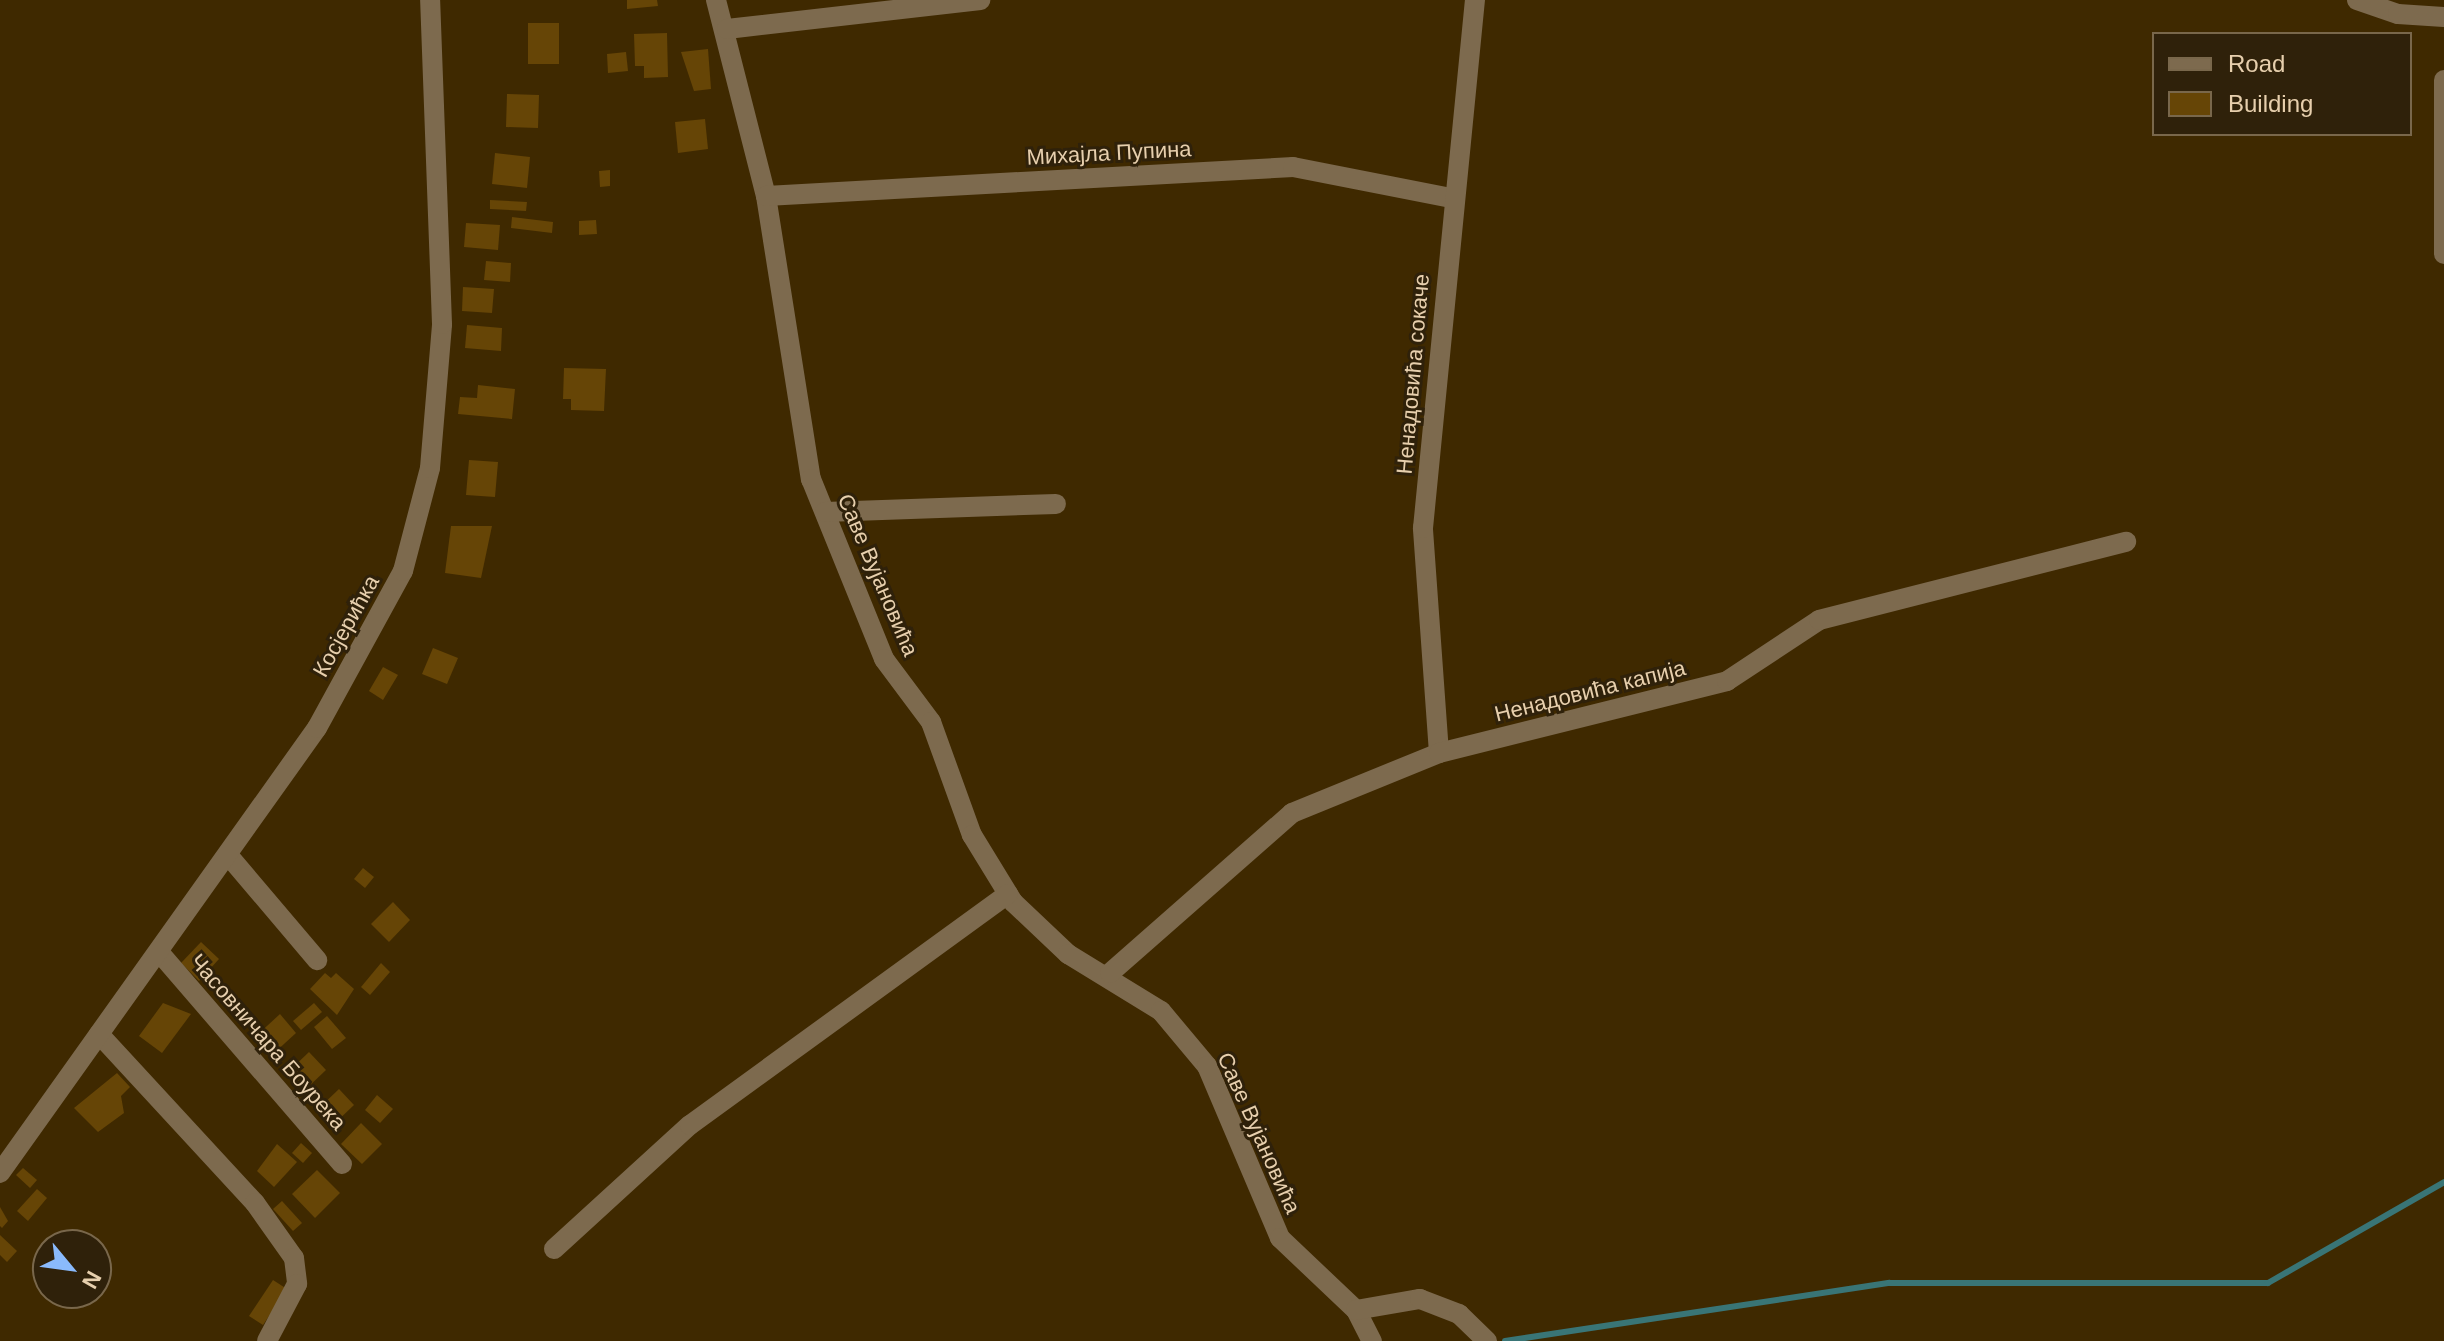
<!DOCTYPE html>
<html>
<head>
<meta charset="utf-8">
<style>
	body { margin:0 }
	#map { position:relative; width:2444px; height:1341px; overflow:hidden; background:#3f2900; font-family:Arial,sans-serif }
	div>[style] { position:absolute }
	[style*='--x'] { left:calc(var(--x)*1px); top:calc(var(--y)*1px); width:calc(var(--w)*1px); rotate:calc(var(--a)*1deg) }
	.stream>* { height:6px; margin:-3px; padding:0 3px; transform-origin:3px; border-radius:3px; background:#397576 }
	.building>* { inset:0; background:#664506 }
	.minor>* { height:20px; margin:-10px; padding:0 10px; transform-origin:10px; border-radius:10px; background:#7d6a4e }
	span { translate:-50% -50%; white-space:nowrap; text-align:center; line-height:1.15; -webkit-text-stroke:6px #2f210a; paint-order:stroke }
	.street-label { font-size:22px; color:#e7cfad }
	.legend { position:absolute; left:2152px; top:32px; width:260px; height:104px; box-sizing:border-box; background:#2f210a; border:2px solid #79674b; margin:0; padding:10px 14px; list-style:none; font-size:24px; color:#e7cfad }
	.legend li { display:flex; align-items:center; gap:16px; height:40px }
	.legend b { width:40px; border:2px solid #79674b }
	.north { position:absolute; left:32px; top:1229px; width:80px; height:80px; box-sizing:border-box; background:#2f210a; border:2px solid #79674b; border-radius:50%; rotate:119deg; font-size:22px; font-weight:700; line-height:32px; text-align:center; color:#e7cfad }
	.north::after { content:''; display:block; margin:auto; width:28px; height:36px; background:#8abafc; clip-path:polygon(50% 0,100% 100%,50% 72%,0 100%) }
</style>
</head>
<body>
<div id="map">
	<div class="stream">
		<div style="--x:1505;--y:1341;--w:389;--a:-8.6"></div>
		<div style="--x:1890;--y:1283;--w:378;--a:0"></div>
		<div style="--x:2268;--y:1283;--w:203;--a:-29.8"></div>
	</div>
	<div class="building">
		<div style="clip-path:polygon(627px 0,657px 0,658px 6px,627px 9px)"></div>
		<div style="clip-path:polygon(528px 23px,559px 23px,559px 64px,528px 64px)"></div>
		<div style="clip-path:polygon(667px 33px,668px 77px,644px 78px,644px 66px,635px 66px,634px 34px)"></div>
		<div style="clip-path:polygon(708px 49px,711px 89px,694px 91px,681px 52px)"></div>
		<div style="clip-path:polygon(626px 52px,628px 71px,608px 73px,607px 54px)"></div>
		<div style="clip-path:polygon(507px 94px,539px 95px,538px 128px,506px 127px)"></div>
		<div style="clip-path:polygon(705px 119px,708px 149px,678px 153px,675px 122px)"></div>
		<div style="clip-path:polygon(495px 153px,530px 157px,527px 188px,492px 184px)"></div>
		<div style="clip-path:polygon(610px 170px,610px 186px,600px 187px,599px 171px)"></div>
		<div style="clip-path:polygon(490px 200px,527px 202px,526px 211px,490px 209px)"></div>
		<div style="clip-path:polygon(512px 217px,553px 222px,552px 233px,511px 228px)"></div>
		<div style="clip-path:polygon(596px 220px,597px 234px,579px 235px,579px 221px)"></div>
		<div style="clip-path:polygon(466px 223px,500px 225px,498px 250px,464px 247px)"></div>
		<div style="clip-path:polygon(486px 261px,511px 263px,510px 282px,484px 280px)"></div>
		<div style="clip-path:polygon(463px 287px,494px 289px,492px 313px,462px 311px)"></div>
		<div style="clip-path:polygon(467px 325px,502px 328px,501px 351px,465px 348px)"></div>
		<div style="clip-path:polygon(564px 368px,606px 369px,604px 411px,571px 410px,571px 399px,563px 399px)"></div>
		<div style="clip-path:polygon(478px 385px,515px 389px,512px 419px,458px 414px,460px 397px,477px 398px)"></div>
		<div style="clip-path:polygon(469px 460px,498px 462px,495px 497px,466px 495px)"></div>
		<div style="clip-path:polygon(451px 526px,492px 526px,481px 578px,445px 573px)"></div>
		<div style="clip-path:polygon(433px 648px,458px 658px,447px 684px,422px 674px)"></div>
		<div style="clip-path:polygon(383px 667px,398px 675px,383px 700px,369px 691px)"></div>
		<div style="clip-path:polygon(363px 868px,374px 877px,365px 888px,354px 879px)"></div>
		<div style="clip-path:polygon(393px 902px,410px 920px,389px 942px,371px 924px)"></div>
		<div style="clip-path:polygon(201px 942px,219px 959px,199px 981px,181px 963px)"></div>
		<div style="clip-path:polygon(381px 963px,390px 972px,370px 995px,361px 987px)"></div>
		<div style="clip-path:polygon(325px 973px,331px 978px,336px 973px,354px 989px,337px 1015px,310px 989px)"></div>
		<div style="clip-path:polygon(163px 1003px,191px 1014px,162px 1053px,139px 1036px)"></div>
		<div style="clip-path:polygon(314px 1003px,322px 1012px,301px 1030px,293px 1021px)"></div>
		<div style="clip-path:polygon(280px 1014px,296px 1033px,272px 1055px,255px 1037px)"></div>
		<div style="clip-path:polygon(327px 1016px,346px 1038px,332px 1049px,314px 1027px)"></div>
		<div style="clip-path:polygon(309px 1052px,326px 1070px,305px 1090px,288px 1072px)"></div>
		<div style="clip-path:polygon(117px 1073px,130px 1087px,121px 1096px,124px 1113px,98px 1132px,74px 1108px)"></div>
		<div style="clip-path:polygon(339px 1089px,354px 1105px,332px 1126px,317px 1110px)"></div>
		<div style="clip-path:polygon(377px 1095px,393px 1109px,380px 1123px,365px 1110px)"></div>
		<div style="clip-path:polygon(361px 1123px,382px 1144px,362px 1164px,341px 1144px)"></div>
		<div style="clip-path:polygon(301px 1143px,312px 1153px,303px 1163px,292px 1153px)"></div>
		<div style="clip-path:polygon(277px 1144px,297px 1162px,274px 1187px,257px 1171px)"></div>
		<div style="clip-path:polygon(23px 1168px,37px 1180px,30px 1188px,16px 1175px)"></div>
		<div style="clip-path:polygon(317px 1170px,340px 1193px,315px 1218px,292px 1194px)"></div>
		<div style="clip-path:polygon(37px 1189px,47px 1198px,28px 1221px,17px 1211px)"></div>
		<div style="clip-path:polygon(282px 1201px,302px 1223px,293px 1231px,273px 1209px)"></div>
		<div style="clip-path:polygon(0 1207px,8px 1221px,2px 1228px,0 1226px)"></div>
		<div style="clip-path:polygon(0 1235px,17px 1251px,7px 1262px,0 1255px)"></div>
		<div style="clip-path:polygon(273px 1280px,287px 1289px,263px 1325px,249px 1316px)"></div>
	</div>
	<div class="minor">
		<div style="--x:716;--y:0;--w:202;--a:75.7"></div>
		<div style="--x:766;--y:196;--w:287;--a:81"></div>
		<div style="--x:811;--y:479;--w:194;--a:67.9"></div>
		<div style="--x:884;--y:659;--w:79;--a:53.3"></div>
		<div style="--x:931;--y:722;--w:120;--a:70.1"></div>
		<div style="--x:972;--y:835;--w:79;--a:58.5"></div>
		<div style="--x:1013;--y:902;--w:76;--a:43.4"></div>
		<div style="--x:1068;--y:954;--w:109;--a:31.5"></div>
		<div style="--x:1161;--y:1011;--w:72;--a:50.1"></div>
		<div style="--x:1207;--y:1066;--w:187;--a:67"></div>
		<div style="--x:1280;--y:1238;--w:105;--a:43.5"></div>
		<div style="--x:1356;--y:1310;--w:35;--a:63"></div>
		<div style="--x:2357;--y:0;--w:43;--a:18.9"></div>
		<div style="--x:2398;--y:14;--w:46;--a:3.7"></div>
		<div style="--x:727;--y:29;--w:255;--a:-6.5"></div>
		<div style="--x:2444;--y:80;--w:174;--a:90"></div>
		<div style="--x:766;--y:196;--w:528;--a:-3.15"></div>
		<div style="--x:1293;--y:167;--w:161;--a:11.1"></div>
		<div style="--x:825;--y:512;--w:231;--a:-2"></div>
		<div style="--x:1439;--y:753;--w:226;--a:-94.1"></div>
		<div style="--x:1423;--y:528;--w:531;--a:-84.38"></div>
		<div style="--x:228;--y:855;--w:138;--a:49.7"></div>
		<div style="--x:159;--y:952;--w:280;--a:49.2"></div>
		<div style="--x:1110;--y:973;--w:242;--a:-41.3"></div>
		<div style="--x:1292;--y:813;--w:159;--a:-22.2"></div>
		<div style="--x:1439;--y:753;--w:297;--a:-14"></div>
		<div style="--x:1727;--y:681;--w:110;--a:-33.5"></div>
		<div style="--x:1819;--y:620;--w:317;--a:-14.3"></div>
		<div style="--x:99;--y:1034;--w:230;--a:47.3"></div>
		<div style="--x:255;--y:1203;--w:67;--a:54.7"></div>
		<div style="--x:294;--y:1258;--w:26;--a:83"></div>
		<div style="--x:297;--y:1284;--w:64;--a:117.8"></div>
		<div style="--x:0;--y:1173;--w:546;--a:-54.54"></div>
		<div style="--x:317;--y:728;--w:179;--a:-61.3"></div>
		<div style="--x:403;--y:571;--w:106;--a:-75.3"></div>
		<div style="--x:430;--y:468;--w:144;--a:-85.2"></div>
		<div style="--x:442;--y:324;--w:324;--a:-92.1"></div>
		<div style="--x:554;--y:1249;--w:184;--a:-42.4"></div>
		<div style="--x:690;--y:1125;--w:393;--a:-36"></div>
		<div style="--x:1356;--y:1310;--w:65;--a:-9.8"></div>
		<div style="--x:1420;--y:1299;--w:42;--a:21"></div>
		<div style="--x:1459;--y:1314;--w:39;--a:44"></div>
	</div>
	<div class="street-label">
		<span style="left:1109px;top:153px;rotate:-3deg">Михајла Пупина</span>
		<span style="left:1413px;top:374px;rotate:-85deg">Ненадовића сокаче</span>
		<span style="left:878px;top:575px;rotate:67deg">Саве Вујановића</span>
		<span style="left:346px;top:626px;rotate:-61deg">Косјерићка</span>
		<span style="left:1590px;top:691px;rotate:-14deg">Ненадовића капија</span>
		<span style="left:268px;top:1042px;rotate:49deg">Часовничара Боурека</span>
		<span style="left:1259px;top:1133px;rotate:66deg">Саве Вујановића</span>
	</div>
	<ul class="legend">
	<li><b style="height:10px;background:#7d6a4e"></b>Road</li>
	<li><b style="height:22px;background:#664506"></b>Building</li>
	</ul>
	<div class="north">N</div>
</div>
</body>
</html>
